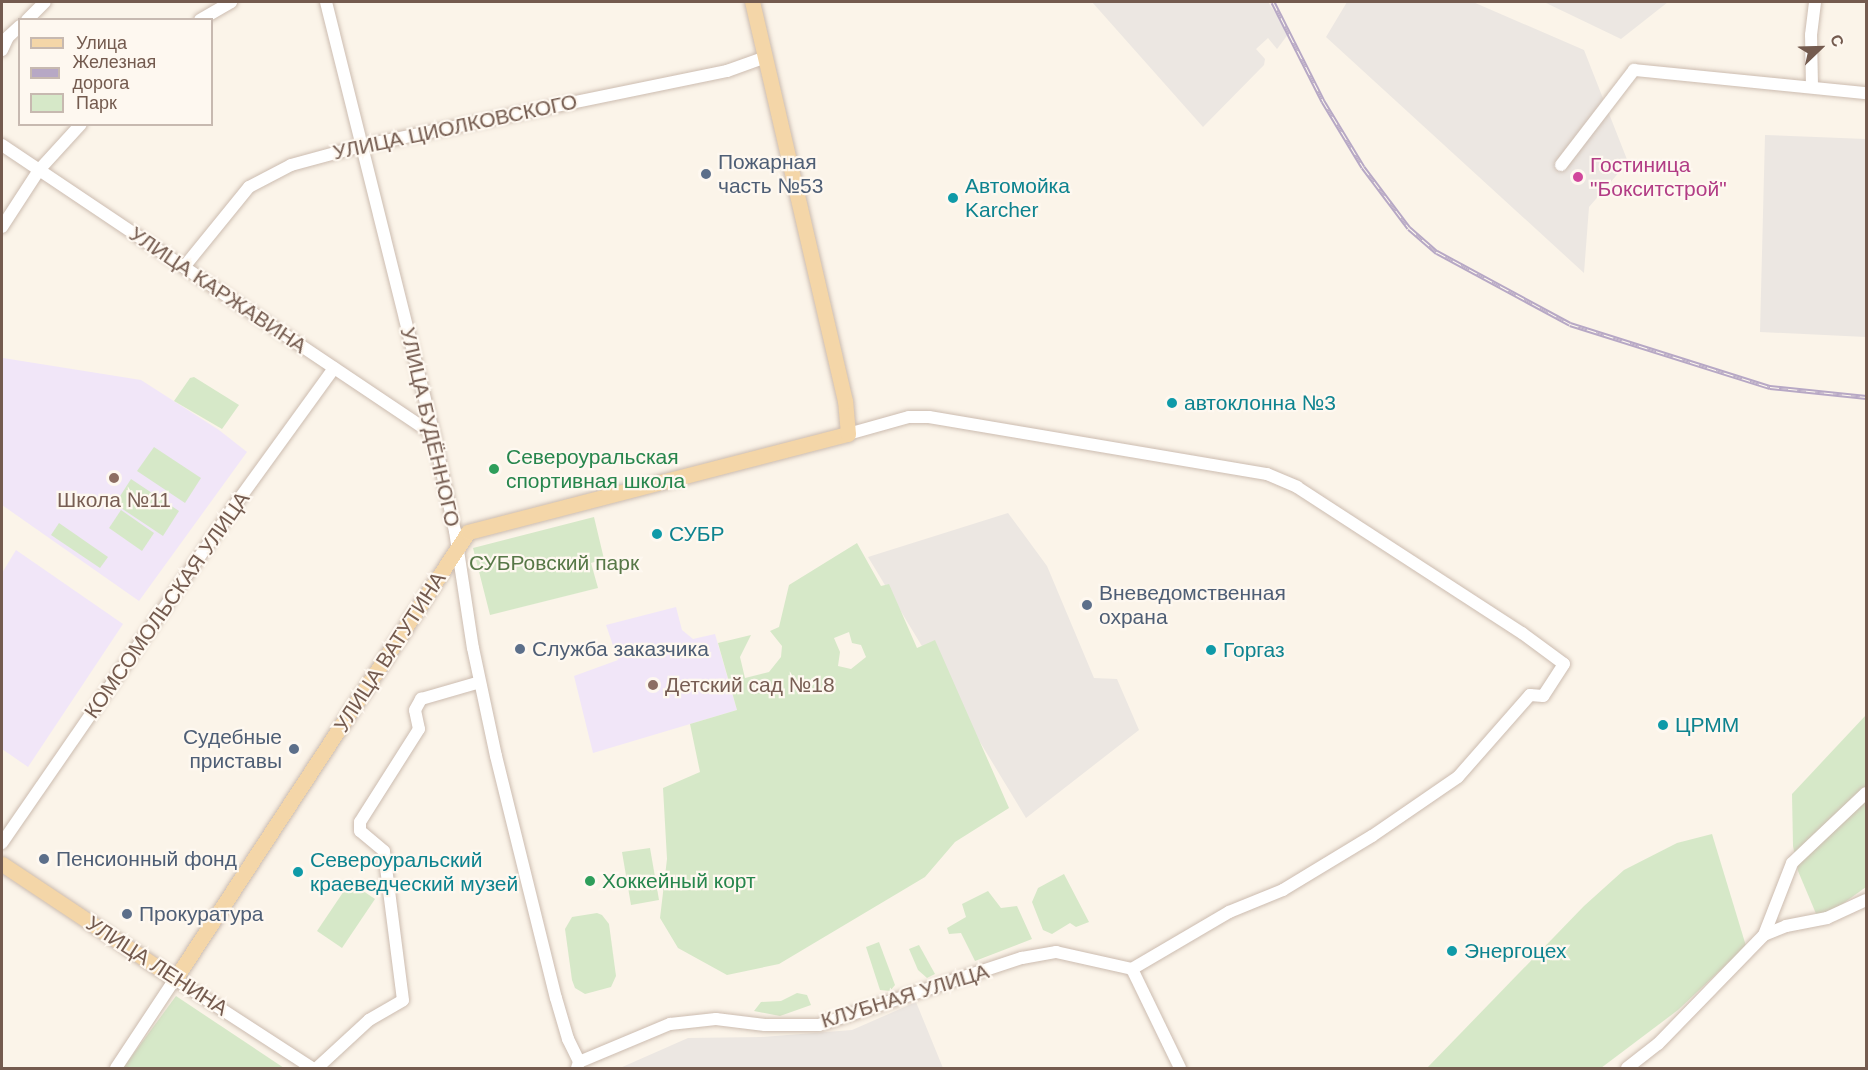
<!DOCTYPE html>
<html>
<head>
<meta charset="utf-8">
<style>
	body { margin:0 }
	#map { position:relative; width:1868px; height:1070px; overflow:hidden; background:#fbf4e9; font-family:Arial,sans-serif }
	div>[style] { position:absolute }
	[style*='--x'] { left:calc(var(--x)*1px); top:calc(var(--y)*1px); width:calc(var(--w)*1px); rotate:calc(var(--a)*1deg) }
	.industrial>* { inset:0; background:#ece7e2 }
	.education>* { inset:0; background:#f1e6f8 }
	.green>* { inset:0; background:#d6e8c8 }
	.roads { filter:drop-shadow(0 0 2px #ccbcb0) drop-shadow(0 0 2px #ccbcb0) }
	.minor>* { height:12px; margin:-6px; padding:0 6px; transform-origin:6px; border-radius:6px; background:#fff }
	.major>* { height:15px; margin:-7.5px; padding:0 7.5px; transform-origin:7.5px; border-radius:7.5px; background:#f4d6a8 }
	.rail>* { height:5px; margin-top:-2.5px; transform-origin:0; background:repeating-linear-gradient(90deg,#fef8f0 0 9px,#b7a8c5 0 18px); box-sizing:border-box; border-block:2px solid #b7a8c5 }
	.dots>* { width:16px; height:16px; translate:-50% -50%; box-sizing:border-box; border:3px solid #fef8f0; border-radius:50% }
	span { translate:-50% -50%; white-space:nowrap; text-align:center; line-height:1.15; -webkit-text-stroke:4.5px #fef8f0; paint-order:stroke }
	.street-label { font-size:21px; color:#745b4f }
	.service-label { font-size:21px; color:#4e5e75 }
	.left { translate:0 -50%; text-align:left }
	.right { translate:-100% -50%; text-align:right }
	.hotel-label { font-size:21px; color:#b23c85 }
	.culture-label { font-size:21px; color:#0d838f }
	.leisure-label { font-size:21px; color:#27864d }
	.education-label { font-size:21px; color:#785e54 }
	.park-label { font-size:21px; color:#577847 }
	.frame { position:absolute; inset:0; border:3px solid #745b4f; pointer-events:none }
	.legend { position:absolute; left:18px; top:18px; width:195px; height:108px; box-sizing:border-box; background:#fef8f0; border:2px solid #c7b9b0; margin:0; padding:8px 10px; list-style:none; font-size:18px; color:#745b4f }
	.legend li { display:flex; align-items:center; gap:12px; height:30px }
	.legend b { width:30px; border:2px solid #c7b9b0 }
	.north { position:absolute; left:1790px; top:18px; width:60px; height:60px; -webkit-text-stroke:4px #fef8f0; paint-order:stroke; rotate:67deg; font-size:16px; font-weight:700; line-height:24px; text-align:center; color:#745b4f }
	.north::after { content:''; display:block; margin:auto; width:21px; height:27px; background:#745b4f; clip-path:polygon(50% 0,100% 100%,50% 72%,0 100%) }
</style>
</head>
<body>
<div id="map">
	<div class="industrial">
		<div style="clip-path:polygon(1092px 2px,1268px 2px,1289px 33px,1277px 49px,1268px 38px,1256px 49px,1265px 59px,1264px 65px,1203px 127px)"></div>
		<div style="clip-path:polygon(1347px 2px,1473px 2px,1584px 50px,1628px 162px,1589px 207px,1584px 273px,1326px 37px)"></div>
		<div style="clip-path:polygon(1544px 2px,1668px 2px,1621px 39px)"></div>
		<div style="clip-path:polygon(1765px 135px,1866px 139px,1866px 337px,1760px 332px)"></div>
		<div style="clip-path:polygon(1008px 513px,1047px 566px,1094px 678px,1117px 679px,1139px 730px,1026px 818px,868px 557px)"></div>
		<div style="clip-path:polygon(916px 1002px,943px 1068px,620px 1068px,688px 1038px,761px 1037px,852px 1030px)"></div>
	</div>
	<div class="education">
		<div style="clip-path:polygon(3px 358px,141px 380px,219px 430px,247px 452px,139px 601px,2px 505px)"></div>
		<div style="clip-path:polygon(16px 550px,123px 624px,28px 767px,2px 749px,2px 573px)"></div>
		<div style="clip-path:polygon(676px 607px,682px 630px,693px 639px,715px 634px,737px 710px,593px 753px,574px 676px,618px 660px,606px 625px)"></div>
	</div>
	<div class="green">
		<div style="clip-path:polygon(194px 377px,239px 405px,222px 429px,174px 401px,190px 378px)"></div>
		<div style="clip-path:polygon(154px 447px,201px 478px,185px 503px,137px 471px)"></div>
		<div style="clip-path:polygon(131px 479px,179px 511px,163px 536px,115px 504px)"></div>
		<div style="clip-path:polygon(121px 510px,154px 533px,142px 551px,109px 528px)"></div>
		<div style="clip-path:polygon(594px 517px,604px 559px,591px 563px,598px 588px,490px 615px,473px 548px)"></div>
		<div style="clip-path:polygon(59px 523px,108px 557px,100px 568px,51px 535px)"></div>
		<div style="clip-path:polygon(evenodd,857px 543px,881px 586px,889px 584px,917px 648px,935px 640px,1009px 808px,955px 842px,925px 877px,779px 964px,727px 975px,678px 948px,660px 918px,667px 859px,663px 788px,700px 772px,690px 724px,737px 710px,718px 643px,751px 635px,740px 657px,745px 678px,769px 672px,781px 657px,782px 646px,770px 631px,779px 627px,789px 585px,857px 543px,849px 632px,852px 643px,861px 645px,866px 657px,851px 669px,838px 666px,840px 652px,834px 638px,849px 632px)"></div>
		<div style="clip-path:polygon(1866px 715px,1866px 887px,1841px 905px,1817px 916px,1798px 871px,1793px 846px,1792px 794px)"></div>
		<div style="clip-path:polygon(1712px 834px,1746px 946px,1678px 1010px,1601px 1068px,1427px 1068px,1584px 906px,1624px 870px,1677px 843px)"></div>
		<div style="clip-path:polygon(650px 848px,659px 900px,631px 905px,622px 852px)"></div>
		<div style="clip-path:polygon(1064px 874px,1089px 922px,1076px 927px,1070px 923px,1052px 934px,1043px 930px,1032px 902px,1038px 888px)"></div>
		<div style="clip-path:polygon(350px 882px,375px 899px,342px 948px,317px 931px)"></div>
		<div style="clip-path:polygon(988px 891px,1001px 908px,1017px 906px,1032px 939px,975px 961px,961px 933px,949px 934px,947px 928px,966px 917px,962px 904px)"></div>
		<div style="clip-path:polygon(597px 913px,602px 915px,609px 924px,616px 976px,611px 987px,585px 994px,575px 988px,572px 980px,565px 929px,572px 917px)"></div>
		<div style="clip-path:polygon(879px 942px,895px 985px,890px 991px,880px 990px,866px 947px)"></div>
		<div style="clip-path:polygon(919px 945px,935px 974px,927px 978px,918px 970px,909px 949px)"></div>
		<div style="clip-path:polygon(797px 993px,807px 995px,811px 1005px,780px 1016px,754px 1011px,761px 1002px,781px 1001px)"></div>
		<div style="clip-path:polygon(176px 996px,284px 1068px,123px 1068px)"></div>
	</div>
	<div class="roads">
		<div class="minor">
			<div style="--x:326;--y:2;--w:446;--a:76"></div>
			<div style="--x:434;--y:435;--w:98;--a:77.7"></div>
			<div style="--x:455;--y:531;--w:118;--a:81.3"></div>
			<div style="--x:473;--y:648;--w:110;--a:78"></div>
			<div style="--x:496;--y:756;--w:249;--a:76.1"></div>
			<div style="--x:556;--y:998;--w:43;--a:73.7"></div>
			<div style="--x:568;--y:1039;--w:25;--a:64"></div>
			<div style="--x:27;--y:20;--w:25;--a:-45"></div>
			<div style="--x:200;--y:20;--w:36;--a:-30"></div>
			<div style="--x:2;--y:50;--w:14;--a:-65"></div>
			<div style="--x:8;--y:37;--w:16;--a:-43"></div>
			<div style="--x:1812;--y:86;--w:51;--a:-91.1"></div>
			<div style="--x:1811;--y:35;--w:33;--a:-83"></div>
			<div style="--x:2;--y:145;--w:520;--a:33.87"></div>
			<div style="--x:1561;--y:165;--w:120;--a:-52.5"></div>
			<div style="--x:1634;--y:70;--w:233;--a:5.7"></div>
			<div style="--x:2;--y:227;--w:68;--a:-57"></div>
			<div style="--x:39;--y:170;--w:62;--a:-47.6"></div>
			<div style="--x:184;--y:267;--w:103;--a:-50.9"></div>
			<div style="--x:249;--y:187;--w:47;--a:-27.6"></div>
			<div style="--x:291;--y:165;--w:73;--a:-15.2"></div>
			<div style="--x:361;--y:146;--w:374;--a:-11.6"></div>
			<div style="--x:727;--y:71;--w:41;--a:-19.7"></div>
			<div style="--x:848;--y:434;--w:63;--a:-15.6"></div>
			<div style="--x:909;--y:417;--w:20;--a:0"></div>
			<div style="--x:929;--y:417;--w:343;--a:9.6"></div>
			<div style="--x:1267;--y:474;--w:33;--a:23"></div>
			<div style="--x:1297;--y:487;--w:268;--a:33"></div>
			<div style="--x:1522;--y:633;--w:52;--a:36.4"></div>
			<div style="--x:1564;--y:664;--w:38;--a:123"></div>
			<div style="--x:1543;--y:696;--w:13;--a:-176"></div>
			<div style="--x:1530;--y:695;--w:109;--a:131.3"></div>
			<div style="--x:1458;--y:777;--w:104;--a:145.5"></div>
			<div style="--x:1372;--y:836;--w:104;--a:148.8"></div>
			<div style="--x:1283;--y:890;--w:58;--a:157.8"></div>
			<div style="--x:1229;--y:912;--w:113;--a:149.6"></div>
			<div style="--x:2;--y:843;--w:406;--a:-55.4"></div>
			<div style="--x:232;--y:509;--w:174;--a:-54.1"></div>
			<div style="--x:1764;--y:935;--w:77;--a:-68.7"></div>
			<div style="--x:1792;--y:863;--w:102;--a:-43.4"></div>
			<div style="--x:116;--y:1068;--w:107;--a:-56.5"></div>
			<div style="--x:175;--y:979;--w:163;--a:33"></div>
			<div style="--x:317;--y:1068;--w:71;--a:-42.7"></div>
			<div style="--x:369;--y:1020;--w:39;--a:-30"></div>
			<div style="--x:403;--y:1000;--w:150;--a:-97.3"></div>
			<div style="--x:384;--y:851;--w:31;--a:-140"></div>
			<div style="--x:360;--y:831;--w:9;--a:-90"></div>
			<div style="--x:360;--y:822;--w:110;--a:-57.6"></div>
			<div style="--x:419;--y:729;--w:19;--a:-102"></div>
			<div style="--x:415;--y:710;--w:13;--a:-61"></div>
			<div style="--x:421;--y:699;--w:61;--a:-16.1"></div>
			<div style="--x:577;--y:1068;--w:6;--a:-72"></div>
			<div style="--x:579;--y:1062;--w:99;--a:-22.7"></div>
			<div style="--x:670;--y:1024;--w:46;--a:-6.2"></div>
			<div style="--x:716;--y:1019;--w:49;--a:7"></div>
			<div style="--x:765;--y:1025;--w:54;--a:0"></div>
			<div style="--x:819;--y:1025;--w:214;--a:-18.3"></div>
			<div style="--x:1022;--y:958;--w:35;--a:-10"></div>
			<div style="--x:1056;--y:952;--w:78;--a:12.6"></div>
			<div style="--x:1132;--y:969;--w:110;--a:64.1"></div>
			<div style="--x:1627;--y:1068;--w:39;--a:-38"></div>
			<div style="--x:1658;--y:1044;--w:152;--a:-45.8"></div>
			<div style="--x:1764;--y:935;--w:24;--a:-22"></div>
			<div style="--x:1786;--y:926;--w:42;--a:-11"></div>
			<div style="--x:1827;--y:918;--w:43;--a:-24.8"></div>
		</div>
		<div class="major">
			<div style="--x:2;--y:864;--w:208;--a:33.6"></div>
			<div style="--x:175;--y:979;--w:534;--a:-56.76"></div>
			<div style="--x:468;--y:532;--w:392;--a:-14.5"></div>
			<div style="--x:848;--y:434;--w:33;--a:-95"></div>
			<div style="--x:845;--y:401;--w:410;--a:-103.1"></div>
		</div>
	</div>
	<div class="rail">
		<div style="--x:1273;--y:2;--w:111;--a:63.2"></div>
		<div style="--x:1323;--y:101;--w:77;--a:58.8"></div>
		<div style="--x:1363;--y:167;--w:76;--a:53"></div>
		<div style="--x:1409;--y:228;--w:37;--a:41"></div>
		<div style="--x:1437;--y:252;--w:151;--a:28.4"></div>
		<div style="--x:1570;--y:324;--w:210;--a:17.5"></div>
		<div style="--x:1770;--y:387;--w:97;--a:5.9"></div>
	</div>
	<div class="dots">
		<div style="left:706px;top:174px;background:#5c6f8a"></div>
		<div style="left:1578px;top:177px;background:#d1479c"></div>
		<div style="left:953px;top:198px;background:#0f9aa8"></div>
		<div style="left:1172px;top:403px;background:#0f9aa8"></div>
		<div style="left:494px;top:469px;background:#2e9e5b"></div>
		<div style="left:114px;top:478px;background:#8d6e63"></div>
		<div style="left:657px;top:534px;background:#0f9aa8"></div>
		<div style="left:1087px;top:605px;background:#5c6f8a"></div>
		<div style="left:520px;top:649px;background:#5c6f8a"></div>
		<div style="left:1211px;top:650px;background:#0f9aa8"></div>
		<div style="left:653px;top:685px;background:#8d6e63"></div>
		<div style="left:1663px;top:725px;background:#0f9aa8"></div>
		<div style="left:294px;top:749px;background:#5c6f8a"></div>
		<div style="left:44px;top:859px;background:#5c6f8a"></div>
		<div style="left:298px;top:872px;background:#0f9aa8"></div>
		<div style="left:590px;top:881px;background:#2e9e5b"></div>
		<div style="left:127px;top:914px;background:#5c6f8a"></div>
		<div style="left:1452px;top:951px;background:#0f9aa8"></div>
	</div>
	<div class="street-label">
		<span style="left:455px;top:127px;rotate:-12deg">УЛИЦА ЦИОЛКОВСКОГО</span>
		<span style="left:218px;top:290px;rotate:34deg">УЛИЦА КАРЖАВИНА</span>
		<span style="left:430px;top:427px;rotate:77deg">УЛИЦА БУДЁННОГО</span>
		<span style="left:167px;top:605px;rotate:-55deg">КОМСОМОЛЬСКАЯ УЛИЦА</span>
		<span style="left:390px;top:652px;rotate:-57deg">УЛИЦА ВАТУТИНА</span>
		<span style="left:157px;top:966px;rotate:33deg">УЛИЦА ЛЕНИНА</span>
		<span style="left:905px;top:996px;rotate:-17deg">КЛУБНАЯ УЛИЦА</span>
	</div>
	<div class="service-label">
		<span class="left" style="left:718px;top:174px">Пожарная<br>часть №53</span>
		<span class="left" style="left:1099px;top:605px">Вневедомственная<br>охрана</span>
		<span class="left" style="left:532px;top:649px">Служба заказчика</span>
		<span class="right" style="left:282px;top:749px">Судебные<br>приставы</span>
		<span class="left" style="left:56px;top:859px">Пенсионный фонд</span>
		<span class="left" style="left:139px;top:914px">Прокуратура</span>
	</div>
	<div class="hotel-label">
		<span class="left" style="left:1590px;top:177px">Гостиница<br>"Бокситстрой"</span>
	</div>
	<div class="culture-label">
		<span class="left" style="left:965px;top:198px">Автомойка<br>Karcher</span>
		<span class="left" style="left:1184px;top:403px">автоклонна №3</span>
		<span class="left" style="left:669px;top:534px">СУБР</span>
		<span class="left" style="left:1223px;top:650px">Горгаз</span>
		<span class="left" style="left:1675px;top:725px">ЦРММ</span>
		<span class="left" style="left:310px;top:872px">Североуральский<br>краеведческий музей</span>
		<span class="left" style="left:1464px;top:951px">Энергоцех</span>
	</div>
	<div class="leisure-label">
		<span class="left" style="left:506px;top:469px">Североуральская<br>спортивная школа</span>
		<span class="left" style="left:602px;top:881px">Хоккейный корт</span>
	</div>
	<div class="education-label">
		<span style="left:114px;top:500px">Школа №11</span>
		<span class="left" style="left:665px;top:685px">Детский сад №18</span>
	</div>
	<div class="park-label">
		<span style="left:554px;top:563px">СУБРовский парк</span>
	</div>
	<div class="frame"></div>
	<ul class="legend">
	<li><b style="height:8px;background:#f4d6a8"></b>Улица</li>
	<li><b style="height:8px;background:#b7a8c5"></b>Железная дорога</li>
	<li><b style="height:16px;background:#d6e8c8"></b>Парк</li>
	</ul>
	<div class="north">С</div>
</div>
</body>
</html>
